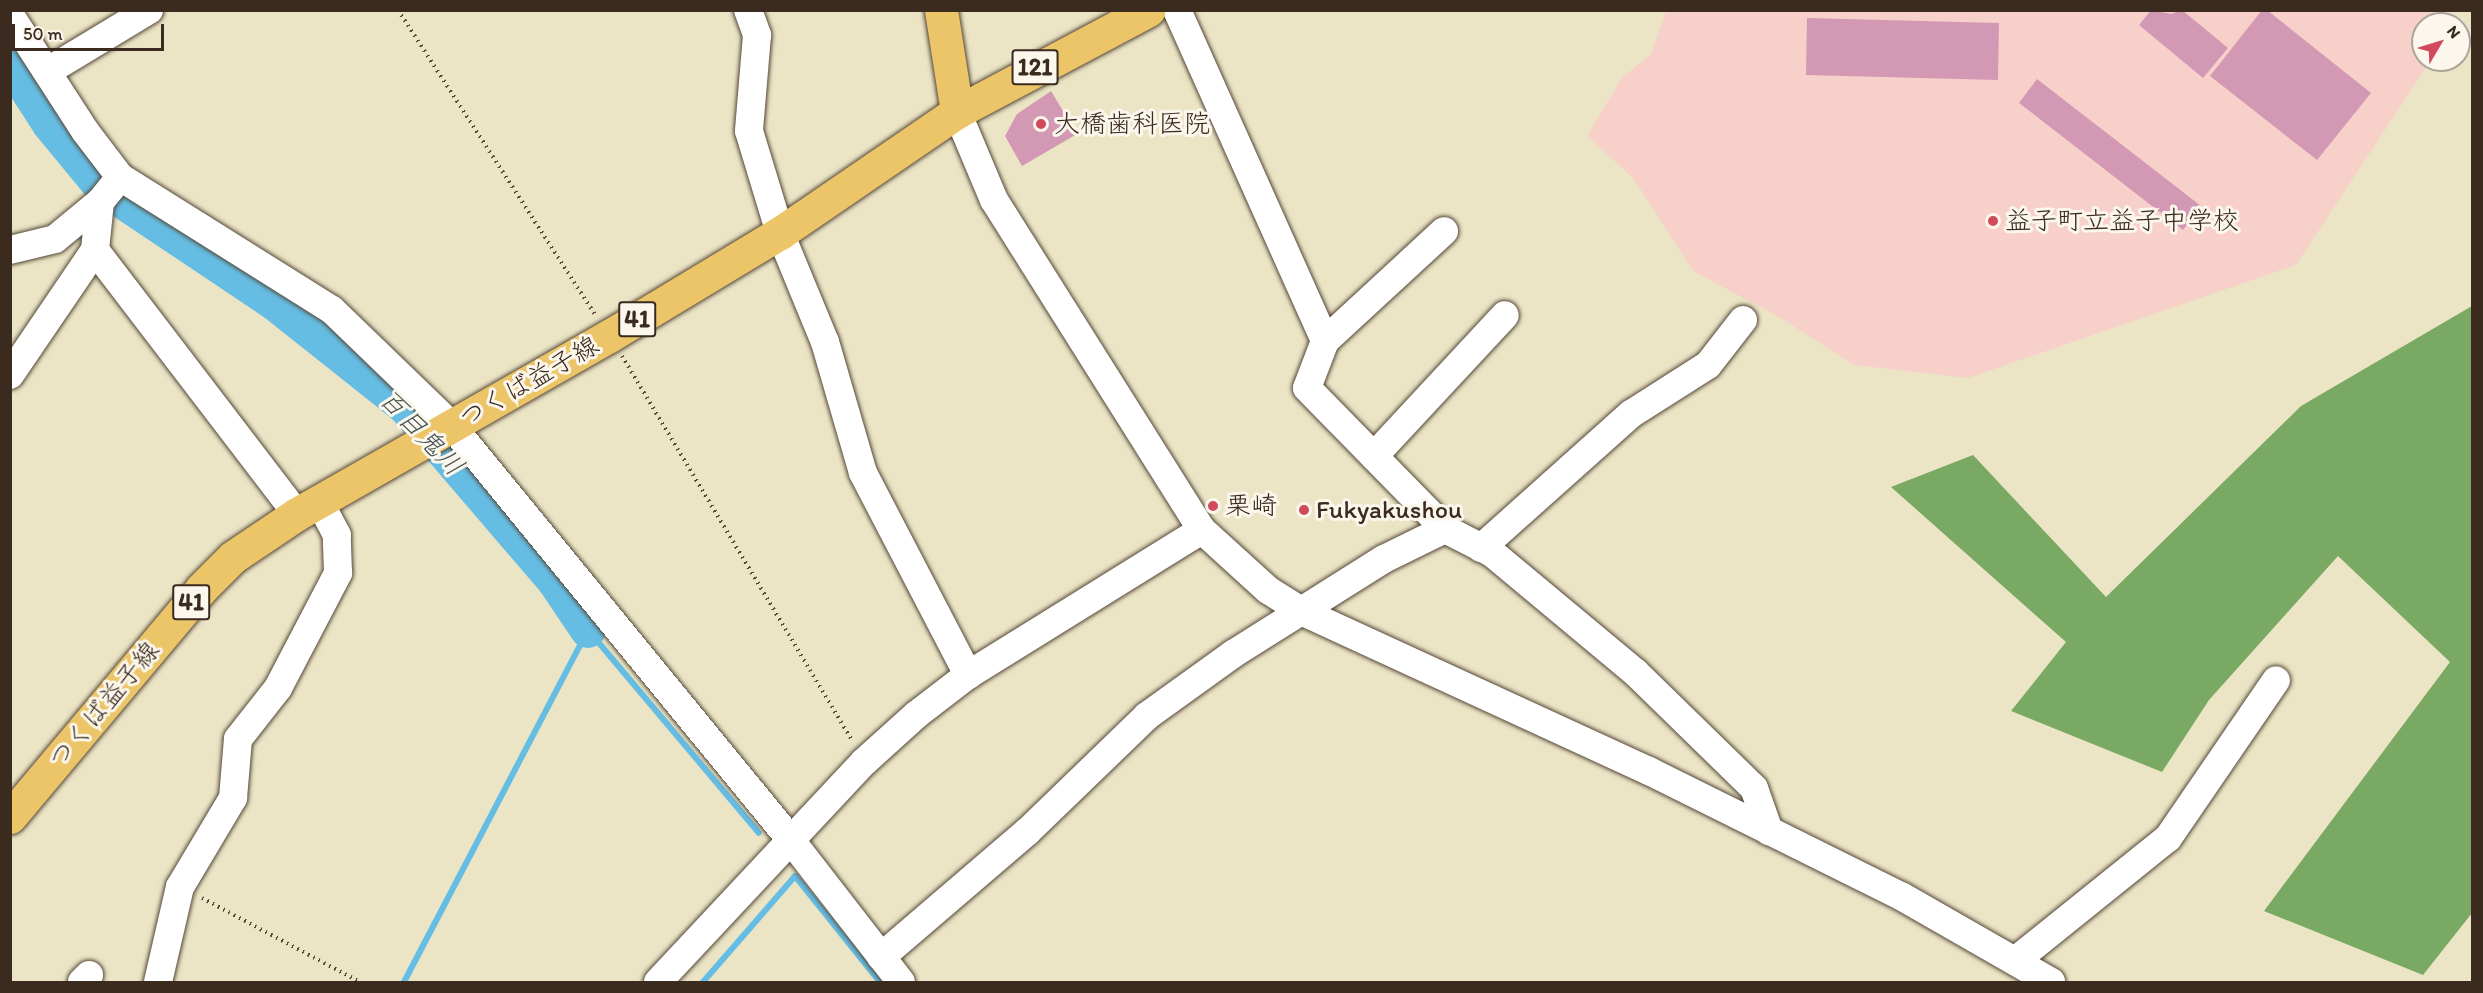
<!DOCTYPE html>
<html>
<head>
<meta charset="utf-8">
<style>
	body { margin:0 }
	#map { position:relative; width:2483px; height:993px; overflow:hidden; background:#ebe5c6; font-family:Itim,"Klee One",sans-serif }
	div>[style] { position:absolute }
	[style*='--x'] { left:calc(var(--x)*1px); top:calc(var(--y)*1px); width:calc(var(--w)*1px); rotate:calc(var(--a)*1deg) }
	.built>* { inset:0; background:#f7d0ca }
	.forest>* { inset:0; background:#79a963 }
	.stream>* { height:6px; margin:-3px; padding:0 3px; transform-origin:3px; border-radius:3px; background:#66bde3 }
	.river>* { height:36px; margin:-18px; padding:0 18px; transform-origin:18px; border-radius:18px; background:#66bde3 }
	.building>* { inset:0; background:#d399b4 }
	.path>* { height:4px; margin-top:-2px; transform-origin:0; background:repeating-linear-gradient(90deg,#554637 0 1.5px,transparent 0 6px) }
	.roads { filter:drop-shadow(0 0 2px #554637) drop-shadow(0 0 2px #554637) }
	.minor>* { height:28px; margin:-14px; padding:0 14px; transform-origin:14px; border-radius:14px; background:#fff }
	.major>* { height:33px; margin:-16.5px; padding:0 16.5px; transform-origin:16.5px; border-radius:16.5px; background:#ecc569 }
	.highway>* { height:33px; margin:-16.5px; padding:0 16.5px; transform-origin:16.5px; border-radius:16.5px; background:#ecc569 }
	.dots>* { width:16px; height:16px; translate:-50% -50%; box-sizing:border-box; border:3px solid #fbf7ec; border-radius:50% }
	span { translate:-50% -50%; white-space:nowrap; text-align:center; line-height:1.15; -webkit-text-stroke:6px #fbf7ec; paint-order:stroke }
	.shield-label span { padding:2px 4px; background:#fbf7ec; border:2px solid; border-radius:4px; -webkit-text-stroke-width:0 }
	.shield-label { font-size:24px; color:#3b2a1e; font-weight:700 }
	.poi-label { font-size:26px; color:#3b2a1e }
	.left { translate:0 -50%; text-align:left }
	.street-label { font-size:26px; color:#3b2a1e }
	.water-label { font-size:27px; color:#485659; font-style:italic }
	.frame { position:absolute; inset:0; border:12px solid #3b2a1e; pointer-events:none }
	.north { position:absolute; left:2411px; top:12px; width:60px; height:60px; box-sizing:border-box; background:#fbf7ec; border:2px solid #aea59a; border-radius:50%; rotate:52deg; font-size:16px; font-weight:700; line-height:24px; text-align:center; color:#3b2a1e }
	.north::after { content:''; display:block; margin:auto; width:21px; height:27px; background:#d1495b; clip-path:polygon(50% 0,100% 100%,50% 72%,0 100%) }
	.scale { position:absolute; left:12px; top:24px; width:152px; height:27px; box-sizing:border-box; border:3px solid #3b2a1e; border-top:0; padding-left:8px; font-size:18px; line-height:21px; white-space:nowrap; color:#3b2a1e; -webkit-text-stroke:4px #fbf7ec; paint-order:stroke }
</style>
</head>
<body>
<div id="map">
	<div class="built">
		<div style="clip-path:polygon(1666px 11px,2446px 11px,2442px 24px,2423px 24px,2423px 60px,2431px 60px,2296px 265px,1968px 378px,1854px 365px,1784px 320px,1693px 271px,1633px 178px,1587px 136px,1622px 78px,1651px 54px)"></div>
	</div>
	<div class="forest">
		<div style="clip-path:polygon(2472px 306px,2472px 913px,2423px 975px,2264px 911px,2450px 662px,2338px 556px,2209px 700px,2162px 772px,2011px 711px,2066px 642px,1891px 487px,1973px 455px,2106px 597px,2301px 406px)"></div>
	</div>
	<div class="stream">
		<div style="--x:404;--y:982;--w:397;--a:-62.4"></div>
		<div style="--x:588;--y:630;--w:265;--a:49.9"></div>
		<div style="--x:703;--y:982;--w:140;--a:-49"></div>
		<div style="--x:795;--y:876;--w:136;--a:51.3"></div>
	</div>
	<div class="river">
		<div style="--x:10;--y:62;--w:74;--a:57.2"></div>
		<div style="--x:50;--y:124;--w:82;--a:50.5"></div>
		<div style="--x:102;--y:187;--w:208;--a:33.8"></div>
		<div style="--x:275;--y:303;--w:166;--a:38.4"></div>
		<div style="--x:405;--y:406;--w:230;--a:49.4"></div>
		<div style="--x:555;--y:581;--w:59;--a:56"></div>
	</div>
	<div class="building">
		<div style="clip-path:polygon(2151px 10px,2171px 14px,2182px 10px,2228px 48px,2203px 78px,2139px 25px)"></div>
		<div style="clip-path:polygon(2262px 10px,2267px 10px,2371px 93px,2317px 160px,2210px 76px)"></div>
		<div style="clip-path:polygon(1807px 18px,1999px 23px,1998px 80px,1806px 75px)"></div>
		<div style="clip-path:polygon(2037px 79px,2201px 206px,2183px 230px,2019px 103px)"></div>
		<div style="clip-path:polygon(1051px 91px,1077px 134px,1022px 166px,1005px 136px,1017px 114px)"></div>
	</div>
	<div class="path">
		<div style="--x:398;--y:10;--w:362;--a:57.1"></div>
		<div style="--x:622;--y:356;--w:448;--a:59.1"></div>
		<div style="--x:202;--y:898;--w:179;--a:28"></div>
	</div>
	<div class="roads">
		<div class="minor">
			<div style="--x:748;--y:10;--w:27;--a:70"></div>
			<div style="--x:757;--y:35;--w:96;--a:94.8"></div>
			<div style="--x:749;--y:131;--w:107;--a:73.1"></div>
			<div style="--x:780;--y:233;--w:118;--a:67.6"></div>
			<div style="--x:825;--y:342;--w:136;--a:73.8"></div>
			<div style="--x:863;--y:473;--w:228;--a:62.5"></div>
			<div style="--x:1177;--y:10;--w:363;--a:65.9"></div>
			<div style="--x:1325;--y:341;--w:50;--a:111"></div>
			<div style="--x:1307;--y:388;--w:197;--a:45.6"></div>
			<div style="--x:1445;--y:529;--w:53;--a:27.1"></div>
			<div style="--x:1492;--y:553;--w:186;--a:39.8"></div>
			<div style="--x:1635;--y:672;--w:166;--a:44.3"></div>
			<div style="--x:1754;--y:788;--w:46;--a:70.8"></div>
			<div style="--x:10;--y:15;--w:138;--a:57.1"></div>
			<div style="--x:85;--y:131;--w:58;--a:52.7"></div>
			<div style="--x:120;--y:177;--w:250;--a:32.1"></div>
			<div style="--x:332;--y:310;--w:167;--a:44"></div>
			<div style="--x:452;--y:426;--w:534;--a:50.7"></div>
			<div style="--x:790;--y:839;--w:181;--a:52.2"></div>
			<div style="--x:48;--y:71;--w:118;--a:-31.1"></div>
			<div style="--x:957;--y:112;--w:95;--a:67.2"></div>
			<div style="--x:994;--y:200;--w:390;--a:57.8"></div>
			<div style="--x:1202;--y:530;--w:89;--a:42.3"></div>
			<div style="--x:1268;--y:590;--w:41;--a:32.2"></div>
			<div style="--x:1303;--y:612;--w:381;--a:24.7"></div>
			<div style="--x:1649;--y:771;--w:281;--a:26.4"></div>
			<div style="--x:1901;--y:896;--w:173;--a:29.8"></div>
			<div style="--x:10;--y:250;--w:46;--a:-13.7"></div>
			<div style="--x:55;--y:239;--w:58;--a:-39.4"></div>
			<div style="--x:95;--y:250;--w:332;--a:52.6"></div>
			<div style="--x:1325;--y:341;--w:162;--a:-42.7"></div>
			<div style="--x:10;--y:375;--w:151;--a:-55.8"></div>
			<div style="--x:95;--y:250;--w:48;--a:-84.1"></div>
			<div style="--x:100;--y:202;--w:32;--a:-51"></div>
			<div style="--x:1374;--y:456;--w:192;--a:-47.1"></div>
			<div style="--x:1481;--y:548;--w:201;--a:-41.8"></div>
			<div style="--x:1631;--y:414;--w:91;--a:-32.5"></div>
			<div style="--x:1708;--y:365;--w:57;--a:-52.1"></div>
			<div style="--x:881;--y:957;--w:194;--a:-40.6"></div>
			<div style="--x:1028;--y:831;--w:165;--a:-44"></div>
			<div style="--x:1147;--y:716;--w:106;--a:-35.8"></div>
			<div style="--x:1233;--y:654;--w:178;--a:-32.2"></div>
			<div style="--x:1384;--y:559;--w:68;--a:-26.2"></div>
			<div style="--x:2015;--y:961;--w:196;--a:-38.8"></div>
			<div style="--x:2168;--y:838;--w:191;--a:-55.6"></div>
			<div style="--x:82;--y:982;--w:10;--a:-45"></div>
			<div style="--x:158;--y:982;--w:98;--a:-77"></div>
			<div style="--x:180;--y:887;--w:104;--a:-59.2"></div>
			<div style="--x:233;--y:798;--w:59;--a:-85.2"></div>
			<div style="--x:238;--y:739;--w:65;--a:-51.9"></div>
			<div style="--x:278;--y:688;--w:130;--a:-62.4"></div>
			<div style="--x:338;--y:573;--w:38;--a:-92"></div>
			<div style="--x:337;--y:535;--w:38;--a:-118"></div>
			<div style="--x:658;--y:982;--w:301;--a:-46.9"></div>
			<div style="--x:864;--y:762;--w:70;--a:-42.1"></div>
			<div style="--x:916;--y:715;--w:66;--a:-37.6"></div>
			<div style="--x:968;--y:675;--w:275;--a:-31.8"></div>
		</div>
		<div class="major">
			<div style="--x:10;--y:817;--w:297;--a:-50"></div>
			<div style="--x:201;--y:589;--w:45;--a:-45"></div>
			<div style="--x:233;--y:557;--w:77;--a:-33.9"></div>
			<div style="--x:297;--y:514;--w:359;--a:-29.7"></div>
			<div style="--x:609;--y:336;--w:200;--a:-31.1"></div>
			<div style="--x:780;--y:233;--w:214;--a:-34.4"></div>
		</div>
		<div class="highway">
			<div style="--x:941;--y:10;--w:103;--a:81.1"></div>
			<div style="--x:957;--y:112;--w:217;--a:-28"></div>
		</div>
	</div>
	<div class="dots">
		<div style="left:1041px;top:124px;background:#d1495b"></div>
		<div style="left:1993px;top:221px;background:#d1495b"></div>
		<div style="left:1213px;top:506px;background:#d1495b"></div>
		<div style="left:1304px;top:510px;background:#d1495b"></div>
	</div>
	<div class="shield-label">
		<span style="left:1035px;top:67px">121</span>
		<span style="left:637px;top:319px">41</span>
		<span style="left:191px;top:602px">41</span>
	</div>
	<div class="poi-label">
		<span class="left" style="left:1054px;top:124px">大橋歯科医院</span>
		<span class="left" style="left:2005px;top:221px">益子町立益子中学校</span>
		<span class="left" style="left:1225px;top:506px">栗崎</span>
		<span class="left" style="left:1316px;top:510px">Fukyakushou</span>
	</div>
	<div class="street-label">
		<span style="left:529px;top:382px;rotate:-30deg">つくば益子線</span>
		<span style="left:104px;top:705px;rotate:-50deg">つくば益子線</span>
	</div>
	<div class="water-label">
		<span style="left:422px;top:432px;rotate:46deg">百目鬼川</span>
	</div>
	<div class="frame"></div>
	<div class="north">N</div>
	<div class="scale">50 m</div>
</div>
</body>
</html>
